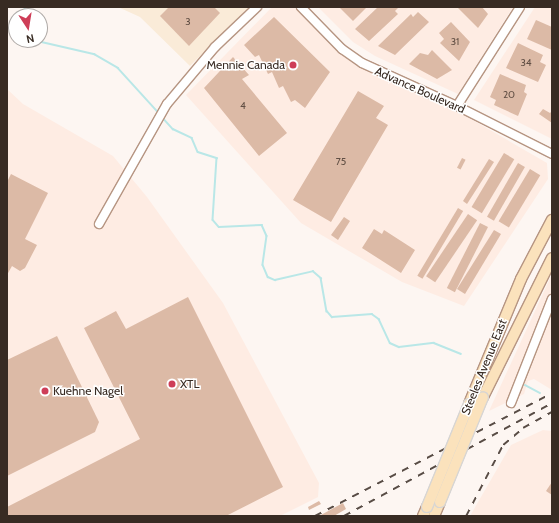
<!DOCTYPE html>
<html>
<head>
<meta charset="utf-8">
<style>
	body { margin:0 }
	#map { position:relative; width:559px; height:523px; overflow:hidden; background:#fdf6f2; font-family:Cabin,sans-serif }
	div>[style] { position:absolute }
	.commercial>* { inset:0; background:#faebd8 }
	.built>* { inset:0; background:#feece3 }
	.stream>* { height:1.5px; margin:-0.75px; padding:0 0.75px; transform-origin:0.75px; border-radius:0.75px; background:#b9e7e7 }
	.building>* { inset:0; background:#dcbaa6; transform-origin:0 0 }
	.roads { filter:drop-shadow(1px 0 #b69582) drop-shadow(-1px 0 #b69582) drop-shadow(0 1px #b69582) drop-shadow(0 -1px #b69582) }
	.minor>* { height:8px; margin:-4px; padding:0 4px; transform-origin:4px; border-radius:4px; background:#fff }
	.major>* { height:10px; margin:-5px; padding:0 5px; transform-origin:5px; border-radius:5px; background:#fbe2bc }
	.rail>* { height:1.5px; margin-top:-0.75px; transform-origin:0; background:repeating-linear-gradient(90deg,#584c45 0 7px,transparent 0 14px) }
	.bridges { filter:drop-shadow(1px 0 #d7d5d3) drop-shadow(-1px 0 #d7d5d3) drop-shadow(0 1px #d7d5d3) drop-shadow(0 -1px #d7d5d3) }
	.major-bridge>* { height:10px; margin:-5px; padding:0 5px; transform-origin:5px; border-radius:5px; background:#fbe2bc }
	.dots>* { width:11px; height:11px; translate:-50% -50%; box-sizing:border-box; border:2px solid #fff; border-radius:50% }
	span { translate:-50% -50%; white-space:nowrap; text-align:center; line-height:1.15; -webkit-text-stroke:3px #fff; paint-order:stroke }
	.number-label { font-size:10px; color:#614f44 }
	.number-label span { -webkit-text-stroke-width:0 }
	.poi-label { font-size:12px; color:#382b23 }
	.right { translate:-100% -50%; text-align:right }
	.left { translate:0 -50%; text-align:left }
	.street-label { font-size:12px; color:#382b23 }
	.frame { position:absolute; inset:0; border:8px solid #382b23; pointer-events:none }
	.north { position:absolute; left:8px; top:8px; width:40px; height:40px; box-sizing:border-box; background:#fff; border:1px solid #afaaa7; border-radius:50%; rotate:168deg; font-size:11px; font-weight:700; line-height:16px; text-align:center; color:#382b23 }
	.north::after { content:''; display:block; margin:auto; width:14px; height:18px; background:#ce3e58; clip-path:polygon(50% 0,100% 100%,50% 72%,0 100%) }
</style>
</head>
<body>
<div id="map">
	<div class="commercial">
		<i style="clip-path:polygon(118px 7px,249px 7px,190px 66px,140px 17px)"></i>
	</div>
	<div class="built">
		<i style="clip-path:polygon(272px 7px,294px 7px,325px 39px,360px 66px,457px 111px,547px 163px,548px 179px,464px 306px,402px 282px,301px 223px,186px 95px)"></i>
		<i style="clip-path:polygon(318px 7px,513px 7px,458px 94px,375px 56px,353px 42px)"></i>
		<i style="clip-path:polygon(535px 7px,552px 7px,552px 139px,474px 100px)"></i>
		<i style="clip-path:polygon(7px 89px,23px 104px,113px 156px,147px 197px,223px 303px,319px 483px,318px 497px,280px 516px,7px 516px)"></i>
		<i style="clip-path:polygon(552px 274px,552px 390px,534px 379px,528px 381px,524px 394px,489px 411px)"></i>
		<i style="clip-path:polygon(543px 430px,552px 431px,552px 516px,470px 516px,511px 445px)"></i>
	</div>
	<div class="stream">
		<i style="left:24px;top:16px;width:9px;rotate:-84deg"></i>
		<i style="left:33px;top:40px;width:63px;rotate:12.9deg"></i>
		<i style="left:94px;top:54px;width:28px;rotate:30deg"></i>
		<i style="left:118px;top:68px;width:61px;rotate:47.7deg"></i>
		<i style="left:163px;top:118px;width:15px;rotate:48deg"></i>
		<i style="left:173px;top:129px;width:21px;rotate:25deg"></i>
		<i style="left:192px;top:138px;width:15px;rotate:67deg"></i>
		<i style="left:198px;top:152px;width:20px;rotate:18deg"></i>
		<i style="left:217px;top:158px;width:62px;rotate:93.7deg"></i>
		<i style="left:213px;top:220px;width:9px;rotate:49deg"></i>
		<i style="left:219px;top:227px;width:43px;rotate:-2.7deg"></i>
		<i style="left:262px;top:225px;width:12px;rotate:66deg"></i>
		<i style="left:267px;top:236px;width:29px;rotate:98deg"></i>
		<i style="left:263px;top:265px;width:13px;rotate:67deg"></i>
		<i style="left:268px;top:277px;width:8px;rotate:23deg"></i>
		<i style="left:275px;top:280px;width:39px;rotate:-13deg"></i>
		<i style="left:313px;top:271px;width:11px;rotate:41deg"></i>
		<i style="left:321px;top:278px;width:34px;rotate:80deg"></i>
		<i style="left:327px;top:311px;width:8px;rotate:50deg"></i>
		<i style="left:332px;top:317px;width:40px;rotate:-4.3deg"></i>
		<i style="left:372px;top:314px;width:9px;rotate:36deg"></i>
		<i style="left:379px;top:319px;width:26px;rotate:65deg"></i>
		<i style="left:390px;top:343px;width:10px;rotate:24deg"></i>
		<i style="left:399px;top:347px;width:35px;rotate:-7deg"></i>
		<i style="left:434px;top:343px;width:29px;rotate:22deg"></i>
		<i style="left:525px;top:385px;width:17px;rotate:28deg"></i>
	</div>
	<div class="building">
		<i style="clip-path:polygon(169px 7px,214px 7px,220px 13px,189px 46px,160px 16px)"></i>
		<i style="clip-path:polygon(339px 7px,367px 7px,353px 21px)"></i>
		<i style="clip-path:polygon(378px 7px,399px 7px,395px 11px,398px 14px,369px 41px,355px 29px)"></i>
		<i style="clip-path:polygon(457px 7px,482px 7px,488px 14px,478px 28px)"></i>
		<i style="clip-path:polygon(418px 12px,429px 22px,395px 55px,378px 46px,411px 14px,413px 17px)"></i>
		<i style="clip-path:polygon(274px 17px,330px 72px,305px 108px,295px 100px,291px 102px,283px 86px,279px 88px,272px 72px,268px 74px,259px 55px,255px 57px,244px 45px)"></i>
		<i style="clip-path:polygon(536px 20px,552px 27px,552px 50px,527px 39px)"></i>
		<i style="clip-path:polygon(451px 22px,470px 42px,459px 61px,440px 43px,444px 39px,439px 33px)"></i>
		<i style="clip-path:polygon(518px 43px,543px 55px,540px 62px,546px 65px,538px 82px,506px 68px)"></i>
		<i style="clip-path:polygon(432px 50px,452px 70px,437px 79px,409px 64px,420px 53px,428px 55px)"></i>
		<i style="clip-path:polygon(233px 57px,249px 75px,242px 79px,287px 133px,259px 156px,204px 88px)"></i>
		<i style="clip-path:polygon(500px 74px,526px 85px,524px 92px,527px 94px,518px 116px,494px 105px,496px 100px,490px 97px)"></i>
		<i style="clip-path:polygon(358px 91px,384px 106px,376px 118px,388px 125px,331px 222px,293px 200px)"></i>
		<i style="clip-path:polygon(543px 109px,550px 113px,552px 111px,552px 123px,539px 114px)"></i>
		<i style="left:504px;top:153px;width:12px;height:63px;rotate:31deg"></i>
		<i style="left:462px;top:158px;width:4px;height:11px;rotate:27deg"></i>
		<i style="clip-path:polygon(489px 159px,494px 162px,467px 204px,463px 201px)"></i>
		<i style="left:518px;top:163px;width:8px;height:62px;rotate:30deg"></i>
		<i style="left:530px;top:169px;width:12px;height:61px;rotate:31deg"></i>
		<i style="clip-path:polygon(11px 174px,48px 193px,25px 239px,37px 245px,25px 268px,20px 271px,12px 266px,7px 275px,7px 182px)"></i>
		<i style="left:458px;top:208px;width:6px;height:79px;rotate:31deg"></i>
		<i style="left:468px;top:214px;width:11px;height:75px;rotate:34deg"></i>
		<i style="clip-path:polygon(344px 217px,350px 221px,338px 240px,331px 235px)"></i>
		<i style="left:480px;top:223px;width:9px;height:73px;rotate:27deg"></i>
		<i style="clip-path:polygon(374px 229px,382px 234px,384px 230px,415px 250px,401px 273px,362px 248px)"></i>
		<i style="clip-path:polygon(494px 230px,501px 234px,465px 294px,457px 289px)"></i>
		<i style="clip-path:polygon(188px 297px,283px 487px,226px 516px,7px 516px,7px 507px,140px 439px,84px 328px,116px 311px,126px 329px)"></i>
		<i style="clip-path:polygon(57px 336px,99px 422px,95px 432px,7px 476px,7px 360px)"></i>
		<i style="clip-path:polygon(552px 482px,552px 495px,546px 491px)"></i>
		<i style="clip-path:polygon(319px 501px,321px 504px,309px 510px,308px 507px)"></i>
		<i style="clip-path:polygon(343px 503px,346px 509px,334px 516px,319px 516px)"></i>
	</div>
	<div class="roads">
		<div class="minor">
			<i style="left:301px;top:7px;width:59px;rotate:45.7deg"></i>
			<i style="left:342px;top:49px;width:24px;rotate:35deg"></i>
			<i style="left:362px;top:63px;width:104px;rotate:24.4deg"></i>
			<i style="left:457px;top:106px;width:106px;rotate:26.8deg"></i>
			<i style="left:457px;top:106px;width:117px;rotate:-57.5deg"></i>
			<i style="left:99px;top:224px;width:138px;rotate:-60.5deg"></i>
			<i style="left:167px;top:104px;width:75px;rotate:-49.9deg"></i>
			<i style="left:215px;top:47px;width:58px;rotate:-43.6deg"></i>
			<i style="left:511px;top:403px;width:112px;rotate:-68.5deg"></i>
		</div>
		<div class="major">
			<i style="left:483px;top:397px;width:155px;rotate:-63.6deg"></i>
			<i style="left:469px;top:404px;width:135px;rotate:-67.4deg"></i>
			<i style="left:521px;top:279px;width:67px;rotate:-62.3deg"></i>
			<i style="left:423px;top:516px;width:10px;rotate:-66deg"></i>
			<i style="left:434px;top:516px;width:15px;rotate:-67deg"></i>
		</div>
	</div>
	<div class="rail">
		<i style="left:315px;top:516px;width:267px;rotate:-27.4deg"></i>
		<i style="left:344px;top:516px;width:237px;rotate:-28.5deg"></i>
		<i style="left:466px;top:516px;width:80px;rotate:-62.5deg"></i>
		<i style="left:503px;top:445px;width:26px;rotate:-40deg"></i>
		<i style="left:523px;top:428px;width:33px;rotate:-29deg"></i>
	</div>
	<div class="bridges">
		<div class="major-bridge">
			<i style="left:440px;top:502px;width:113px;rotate:-67.7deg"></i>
			<i style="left:427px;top:507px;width:111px;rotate:-67.8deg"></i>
		</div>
	</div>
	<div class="dots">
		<i style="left:293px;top:65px;background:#ce3e58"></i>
		<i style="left:172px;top:384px;background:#ce3e58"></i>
		<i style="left:45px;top:391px;background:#ce3e58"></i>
	</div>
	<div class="number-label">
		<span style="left:188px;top:22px">3</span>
		<span style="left:455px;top:42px">31</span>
		<span style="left:526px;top:63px">34</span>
		<span style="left:509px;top:95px">20</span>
		<span style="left:243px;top:106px">4</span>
		<span style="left:341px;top:162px">75</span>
	</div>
	<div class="poi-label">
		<span class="right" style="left:285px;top:65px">Mennie Canada</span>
		<span class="left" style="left:180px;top:384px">XTL</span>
		<span class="left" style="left:53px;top:391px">Kuehne Nagel</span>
	</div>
	<div class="street-label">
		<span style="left:420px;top:90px;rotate:24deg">Advance Boulevard</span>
		<span style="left:484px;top:367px;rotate:-68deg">Steeles Avenue East</span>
	</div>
	<div class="frame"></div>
	<div class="north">N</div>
</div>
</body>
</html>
